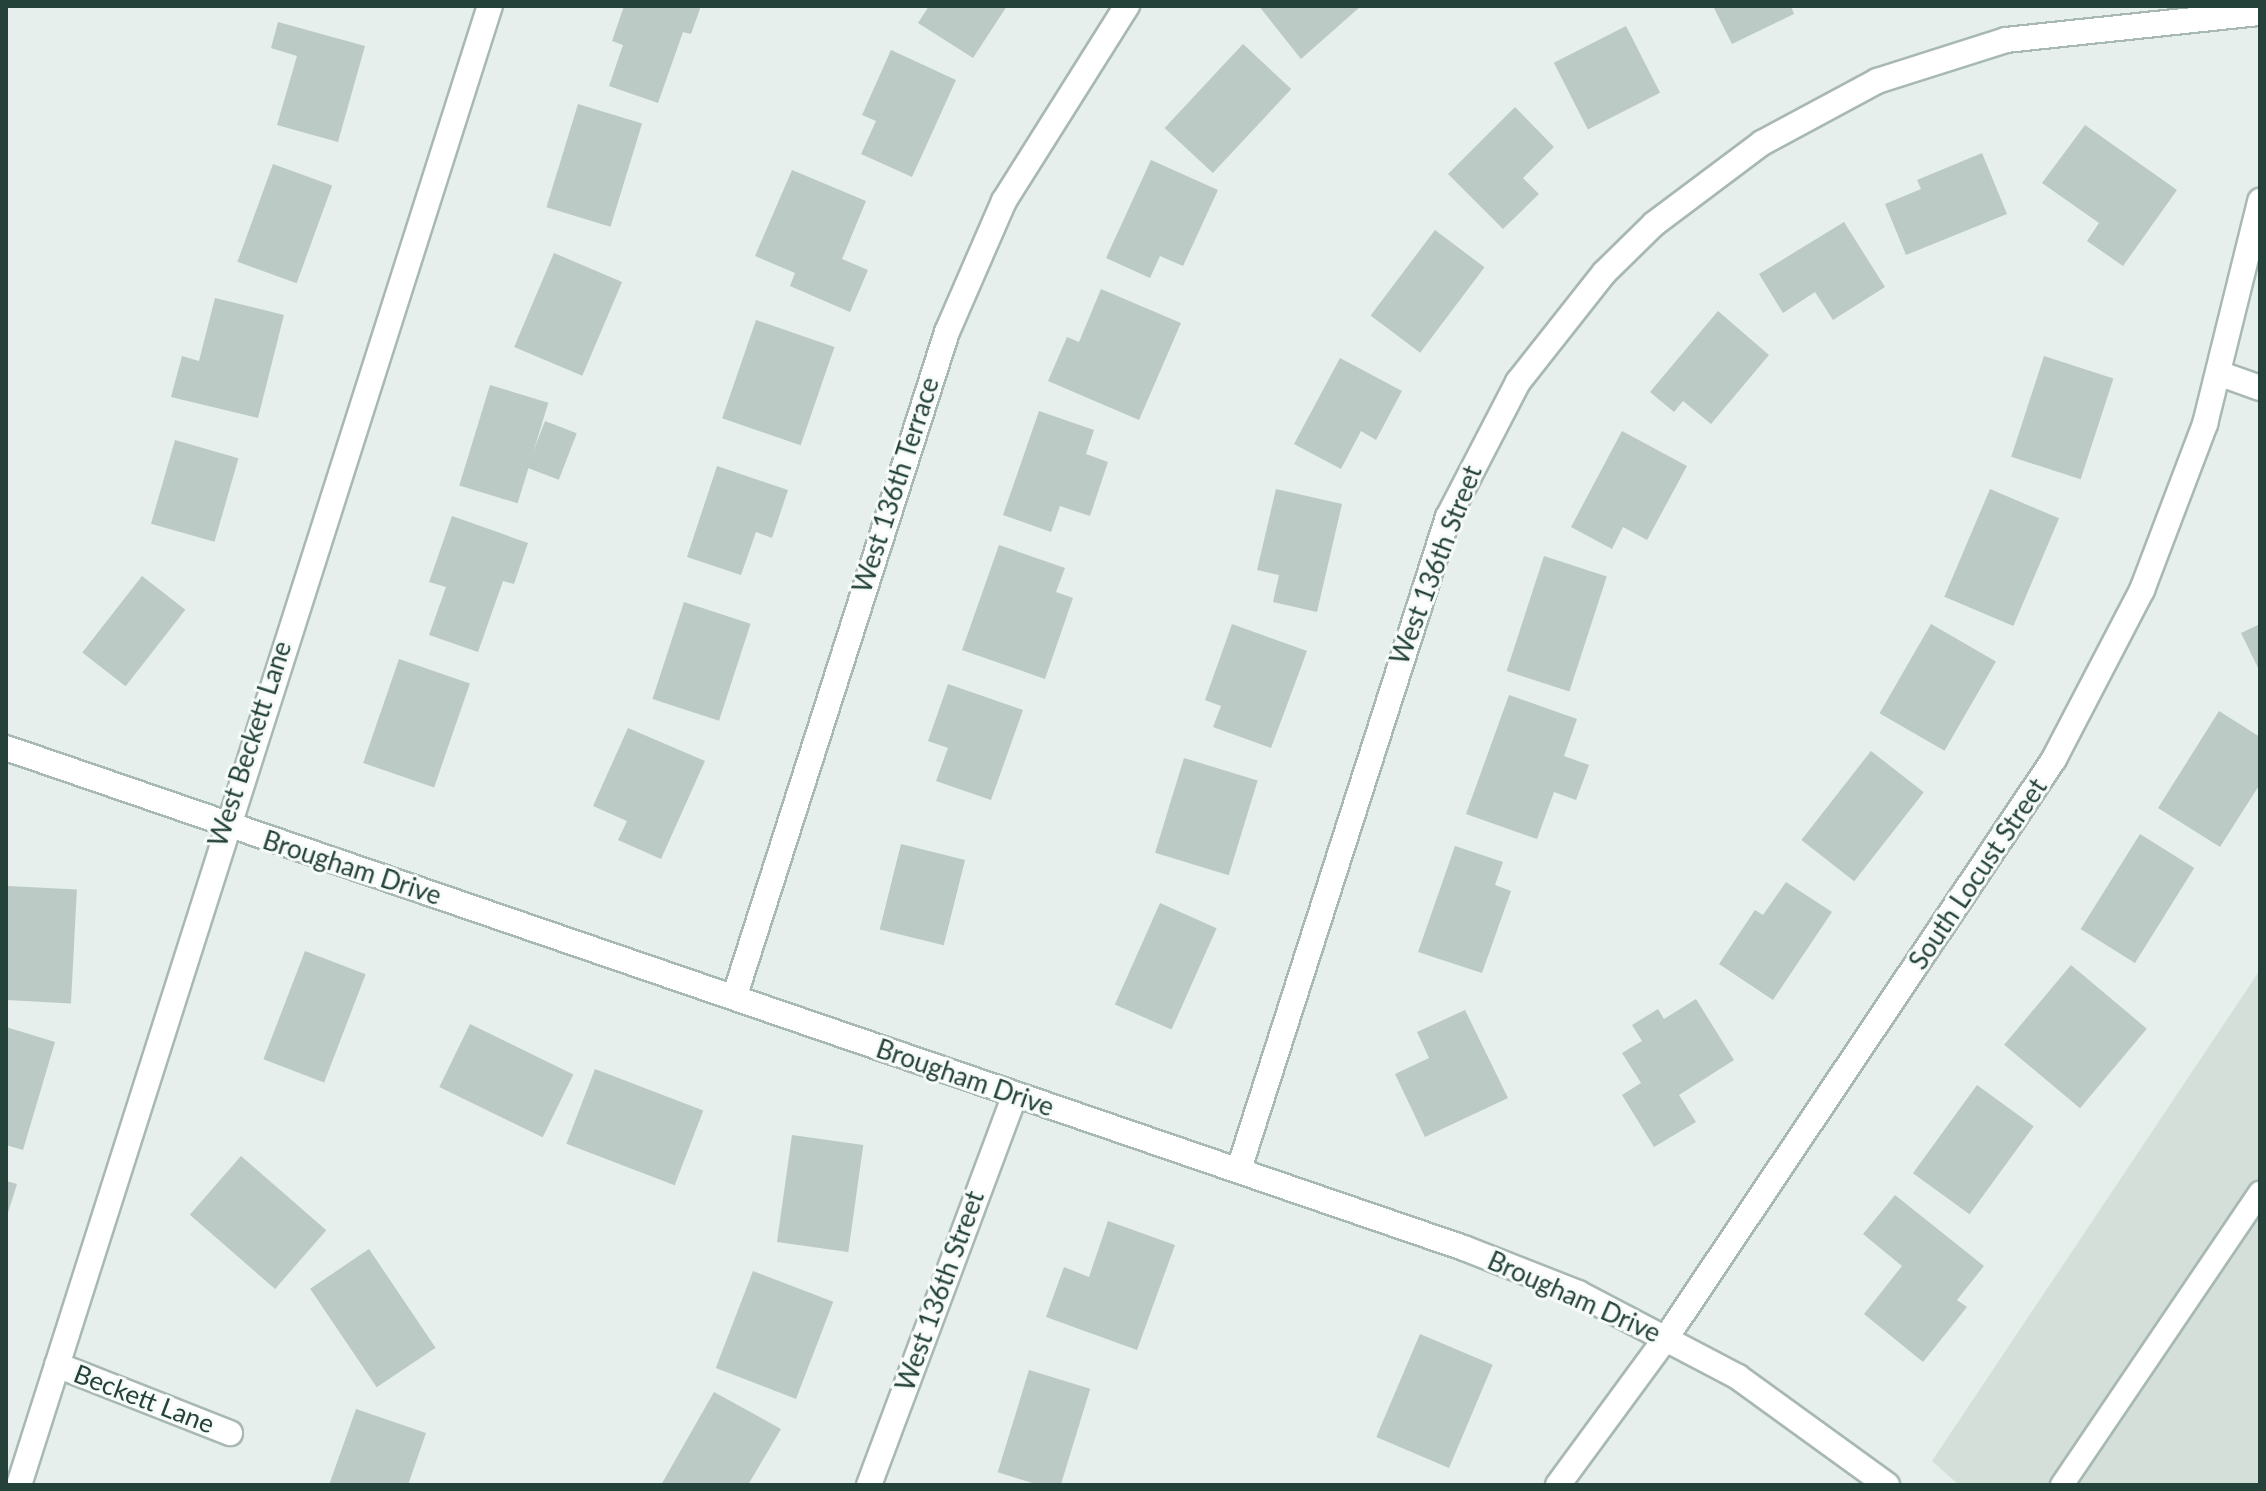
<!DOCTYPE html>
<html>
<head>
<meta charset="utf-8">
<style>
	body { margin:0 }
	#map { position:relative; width:2266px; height:1491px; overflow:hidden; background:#e6efeb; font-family:Lato,sans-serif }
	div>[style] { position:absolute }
	.built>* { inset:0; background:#d4dfda }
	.building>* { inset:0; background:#bbcac4; transform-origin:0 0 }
	.roads { filter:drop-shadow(2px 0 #a8b8b2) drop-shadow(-2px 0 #a8b8b2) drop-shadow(0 2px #a8b8b2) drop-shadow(0 -2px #a8b8b2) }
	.lane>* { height:22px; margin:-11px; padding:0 11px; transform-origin:11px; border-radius:11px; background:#fff }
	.street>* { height:24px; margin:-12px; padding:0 12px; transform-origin:12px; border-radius:12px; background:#fff }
	.secondary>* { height:24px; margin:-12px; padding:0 12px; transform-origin:12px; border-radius:12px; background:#fff }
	span { translate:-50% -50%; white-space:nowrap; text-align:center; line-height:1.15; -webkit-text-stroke:6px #f7fbf9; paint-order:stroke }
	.street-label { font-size:26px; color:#24423a }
	.frame { position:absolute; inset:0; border:8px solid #24423a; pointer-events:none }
</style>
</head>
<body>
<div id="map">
	<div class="built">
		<i style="clip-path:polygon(2260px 970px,2260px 1485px,1959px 1485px,1932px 1461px)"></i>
	</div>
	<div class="building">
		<i style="clip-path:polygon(624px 6px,701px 6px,691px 34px,683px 32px,658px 103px,609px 86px,623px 45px,612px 41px)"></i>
		<i style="clip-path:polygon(929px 6px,1007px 6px,973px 58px,918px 23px)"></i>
		<i style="clip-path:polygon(1259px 6px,1361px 6px,1301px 59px)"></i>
		<i style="clip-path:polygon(1713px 6px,1791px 6px,1794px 14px,1732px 44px)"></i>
		<i style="clip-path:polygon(278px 22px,365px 46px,338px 142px,277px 125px,297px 56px,271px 48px)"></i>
		<i style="left:1626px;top:26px;width:75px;height:81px;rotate:63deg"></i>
		<i style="left:1243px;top:44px;width:66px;height:115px;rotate:43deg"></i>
		<i style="clip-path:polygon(891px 50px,956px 80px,912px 177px,861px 154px,876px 121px,862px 115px)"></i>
		<i style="left:578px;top:104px;width:67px;height:108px;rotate:17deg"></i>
		<i style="clip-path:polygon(1515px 107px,1554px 147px,1523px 178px,1539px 194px,1503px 229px,1448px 174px)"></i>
		<i style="clip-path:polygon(2085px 125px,2177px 190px,2123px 266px,2087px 241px,2099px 223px,2042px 183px)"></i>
		<i style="clip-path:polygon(1982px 153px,2007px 214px,1906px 255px,1885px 204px,1921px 189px,1917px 180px)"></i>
		<i style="clip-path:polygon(1151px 160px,1218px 190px,1183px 266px,1160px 256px,1150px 278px,1106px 258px)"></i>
		<i style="left:273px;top:164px;width:63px;height:104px;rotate:20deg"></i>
		<i style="clip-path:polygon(792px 170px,866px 201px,842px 259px,868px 270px,850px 312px,790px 286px,795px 273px,755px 256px)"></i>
		<i style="clip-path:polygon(1844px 222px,1885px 287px,1833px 320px,1815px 292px,1783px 313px,1759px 274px)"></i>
		<i style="left:1435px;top:230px;width:62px;height:107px;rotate:37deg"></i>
		<i style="left:554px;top:253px;width:74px;height:102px;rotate:23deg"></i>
		<i style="clip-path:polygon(1101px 289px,1181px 323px,1139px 420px,1048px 381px,1067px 337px,1079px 342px)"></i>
		<i style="clip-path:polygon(215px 298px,284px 315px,258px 418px,171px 397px,182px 356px,199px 361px)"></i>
		<i style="clip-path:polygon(1718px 311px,1769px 355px,1711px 424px,1683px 401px,1674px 412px,1650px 392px)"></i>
		<i style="left:756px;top:320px;width:83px;height:104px;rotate:19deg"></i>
		<i style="left:2044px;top:356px;width:73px;height:106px;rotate:18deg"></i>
		<i style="clip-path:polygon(1340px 358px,1402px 391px,1376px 440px,1361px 431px,1341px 469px,1294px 444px)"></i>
		<i style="left:490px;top:385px;width:61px;height:105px;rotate:17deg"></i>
		<i style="clip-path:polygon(1039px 411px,1094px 430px,1086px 454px,1108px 462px,1090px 516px,1060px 506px,1051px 532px,1003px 515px)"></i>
		<i style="left:545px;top:421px;width:34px;height:50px;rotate:21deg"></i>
		<i style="clip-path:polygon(1622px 431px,1687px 466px,1647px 540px,1623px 527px,1612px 549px,1571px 527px)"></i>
		<i style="left:175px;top:440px;width:66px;height:87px;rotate:16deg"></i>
		<i style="clip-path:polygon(717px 466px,788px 490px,772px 538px,756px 532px,741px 575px,687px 557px)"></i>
		<i style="clip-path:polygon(1276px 489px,1342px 504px,1317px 612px,1273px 602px,1279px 575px,1257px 570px)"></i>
		<i style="left:1990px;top:489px;width:75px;height:117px;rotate:23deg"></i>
		<i style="clip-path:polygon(452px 516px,528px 543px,514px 584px,503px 581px,478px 652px,429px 635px,446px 587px,429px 582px)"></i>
		<i style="clip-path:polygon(999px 545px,1065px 568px,1056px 592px,1073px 598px,1045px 679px,962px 650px)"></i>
		<i style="left:1544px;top:556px;width:66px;height:121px;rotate:18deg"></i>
		<i style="left:142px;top:576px;width:55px;height:97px;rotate:38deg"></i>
		<i style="left:684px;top:602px;width:70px;height:102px;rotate:18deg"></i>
		<i style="clip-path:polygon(1232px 624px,1307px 651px,1271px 748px,1213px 727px,1221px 706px,1205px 700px)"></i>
		<i style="left:1931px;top:624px;width:75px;height:103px;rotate:30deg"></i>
		<i style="clip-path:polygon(2260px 624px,2260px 672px,2241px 633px)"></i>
		<i style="left:399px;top:659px;width:75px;height:110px;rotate:19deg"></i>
		<i style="clip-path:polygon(948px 684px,1023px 710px,991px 800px,936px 781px,948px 748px,928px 741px)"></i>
		<i style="clip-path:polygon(1509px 695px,1577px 719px,1564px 756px,1589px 765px,1576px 800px,1554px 792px,1537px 839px,1466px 814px)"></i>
		<i style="clip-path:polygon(2219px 711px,2260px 737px,2260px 784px,2220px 847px,2158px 808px)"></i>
		<i style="clip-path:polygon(628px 728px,705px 761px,661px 859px,618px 840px,627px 821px,593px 806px)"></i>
		<i style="left:1871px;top:751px;width:67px;height:113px;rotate:38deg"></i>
		<i style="left:1184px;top:758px;width:77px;height:99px;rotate:17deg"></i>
		<i style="left:2140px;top:834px;width:64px;height:112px;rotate:32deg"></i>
		<i style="left:901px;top:844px;width:66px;height:88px;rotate:14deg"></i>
		<i style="clip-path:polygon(1455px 846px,1503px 862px,1495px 885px,1511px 891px,1482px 973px,1418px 952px)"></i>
		<i style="clip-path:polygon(1786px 882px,1832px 912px,1773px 1000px,1719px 964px,1755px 910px,1763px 915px)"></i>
		<i style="left:8px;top:886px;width:69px;height:114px;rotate:3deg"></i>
		<i style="left:1160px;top:903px;width:62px;height:111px;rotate:24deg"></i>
		<i style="left:305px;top:951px;width:65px;height:116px;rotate:21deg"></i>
		<i style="left:2071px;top:965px;width:99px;height:104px;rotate:40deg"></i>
		<i style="clip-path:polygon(1696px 999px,1734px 1060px,1679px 1095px,1696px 1122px,1654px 1147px,1622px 1095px,1641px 1083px,1622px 1053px,1642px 1041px,1632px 1025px,1658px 1009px,1664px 1019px)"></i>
		<i style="clip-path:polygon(1465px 1010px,1508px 1098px,1425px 1137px,1395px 1074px,1429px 1058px,1417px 1032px)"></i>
		<i style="left:470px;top:1024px;width:115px;height:70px;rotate:26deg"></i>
		<i style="clip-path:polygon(6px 1027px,55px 1042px,23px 1150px,6px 1145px)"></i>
		<i style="left:595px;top:1069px;width:116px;height:80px;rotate:21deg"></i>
		<i style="left:1977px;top:1085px;width:70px;height:109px;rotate:36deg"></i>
		<i style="left:792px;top:1135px;width:72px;height:108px;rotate:8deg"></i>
		<i style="left:241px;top:1156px;width:113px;height:78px;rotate:41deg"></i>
		<i style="clip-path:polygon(6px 1181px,17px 1184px,7px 1216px,6px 1216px)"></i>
		<i style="clip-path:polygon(1895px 1195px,1984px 1266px,1957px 1300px,1967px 1307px,1923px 1362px,1864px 1314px,1902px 1266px,1863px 1234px)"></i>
		<i style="clip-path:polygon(1108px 1221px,1175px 1245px,1137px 1350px,1046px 1317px,1064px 1267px,1089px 1277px)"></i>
		<i style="left:369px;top:1249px;width:119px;height:71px;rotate:56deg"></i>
		<i style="left:753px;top:1271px;width:86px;height:104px;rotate:21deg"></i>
		<i style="left:1420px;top:1334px;width:79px;height:112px;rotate:23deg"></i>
		<i style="left:1029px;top:1370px;width:64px;height:107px;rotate:17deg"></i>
		<i style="clip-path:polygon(714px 1392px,781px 1429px,748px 1485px,661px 1485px)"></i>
		<i style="clip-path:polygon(356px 1409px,426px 1433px,408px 1485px,329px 1485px)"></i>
	</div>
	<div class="roads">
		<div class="lane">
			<i style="left:2062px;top:1485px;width:353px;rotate:-55.9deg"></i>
		</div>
		<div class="street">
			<i style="left:2221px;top:374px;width:41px;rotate:19.7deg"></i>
			<i style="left:735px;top:995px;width:696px;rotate:-72.27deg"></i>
			<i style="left:947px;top:332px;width:143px;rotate:-66.5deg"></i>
			<i style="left:1004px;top:201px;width:231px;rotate:-57.8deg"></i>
			<i style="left:1239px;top:1169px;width:685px;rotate:-72.23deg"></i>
			<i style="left:1448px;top:517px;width:152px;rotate:-62.6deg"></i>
			<i style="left:1518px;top:382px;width:139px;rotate:-51.7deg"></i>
			<i style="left:1604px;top:273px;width:70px;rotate:-44.4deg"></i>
			<i style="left:1654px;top:224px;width:135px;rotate:-36.9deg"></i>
			<i style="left:1762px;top:143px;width:131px;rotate:-28.3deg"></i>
			<i style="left:1877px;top:81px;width:135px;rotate:-17.6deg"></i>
			<i style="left:2006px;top:40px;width:255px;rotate:-6.1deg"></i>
			<i style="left:57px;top:1365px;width:186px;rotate:21.5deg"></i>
			<i style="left:19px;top:1485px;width:1552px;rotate:-72.34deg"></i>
			<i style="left:869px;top:1485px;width:414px;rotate:-69.5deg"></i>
			<i style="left:1558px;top:1485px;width:182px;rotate:-53.7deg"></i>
			<i style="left:1666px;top:1338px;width:697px;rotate:-56.17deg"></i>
			<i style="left:2054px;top:759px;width:191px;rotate:-62.5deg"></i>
			<i style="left:2142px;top:590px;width:178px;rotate:-69.2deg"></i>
			<i style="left:2205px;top:424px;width:230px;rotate:-76.1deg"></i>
		</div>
		<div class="secondary">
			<i style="left:6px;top:748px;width:1541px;rotate:18.93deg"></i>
			<i style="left:1464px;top:1248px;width:123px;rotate:21.5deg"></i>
			<i style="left:1578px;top:1293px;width:181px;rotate:27.7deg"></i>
			<i style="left:1738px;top:1377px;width:184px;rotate:35.9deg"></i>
		</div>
	</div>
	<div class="street-label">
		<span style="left:896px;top:485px;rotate:-72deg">West 136th Terrace</span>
		<span style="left:1436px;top:565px;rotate:-69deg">West 136th Street</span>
		<span style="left:250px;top:744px;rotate:-72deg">West Beckett Lane</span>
		<span style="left:352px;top:868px;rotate:18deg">Brougham Drive</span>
		<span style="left:1978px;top:874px;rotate:-56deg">South Locust Street</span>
		<span style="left:965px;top:1078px;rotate:19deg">Brougham Drive</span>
		<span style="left:940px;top:1291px;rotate:-70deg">West 136th Street</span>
		<span style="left:1574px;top:1297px;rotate:24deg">Brougham Drive</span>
		<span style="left:144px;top:1399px;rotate:21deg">Beckett Lane</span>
	</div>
	<div class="frame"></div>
</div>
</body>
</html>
